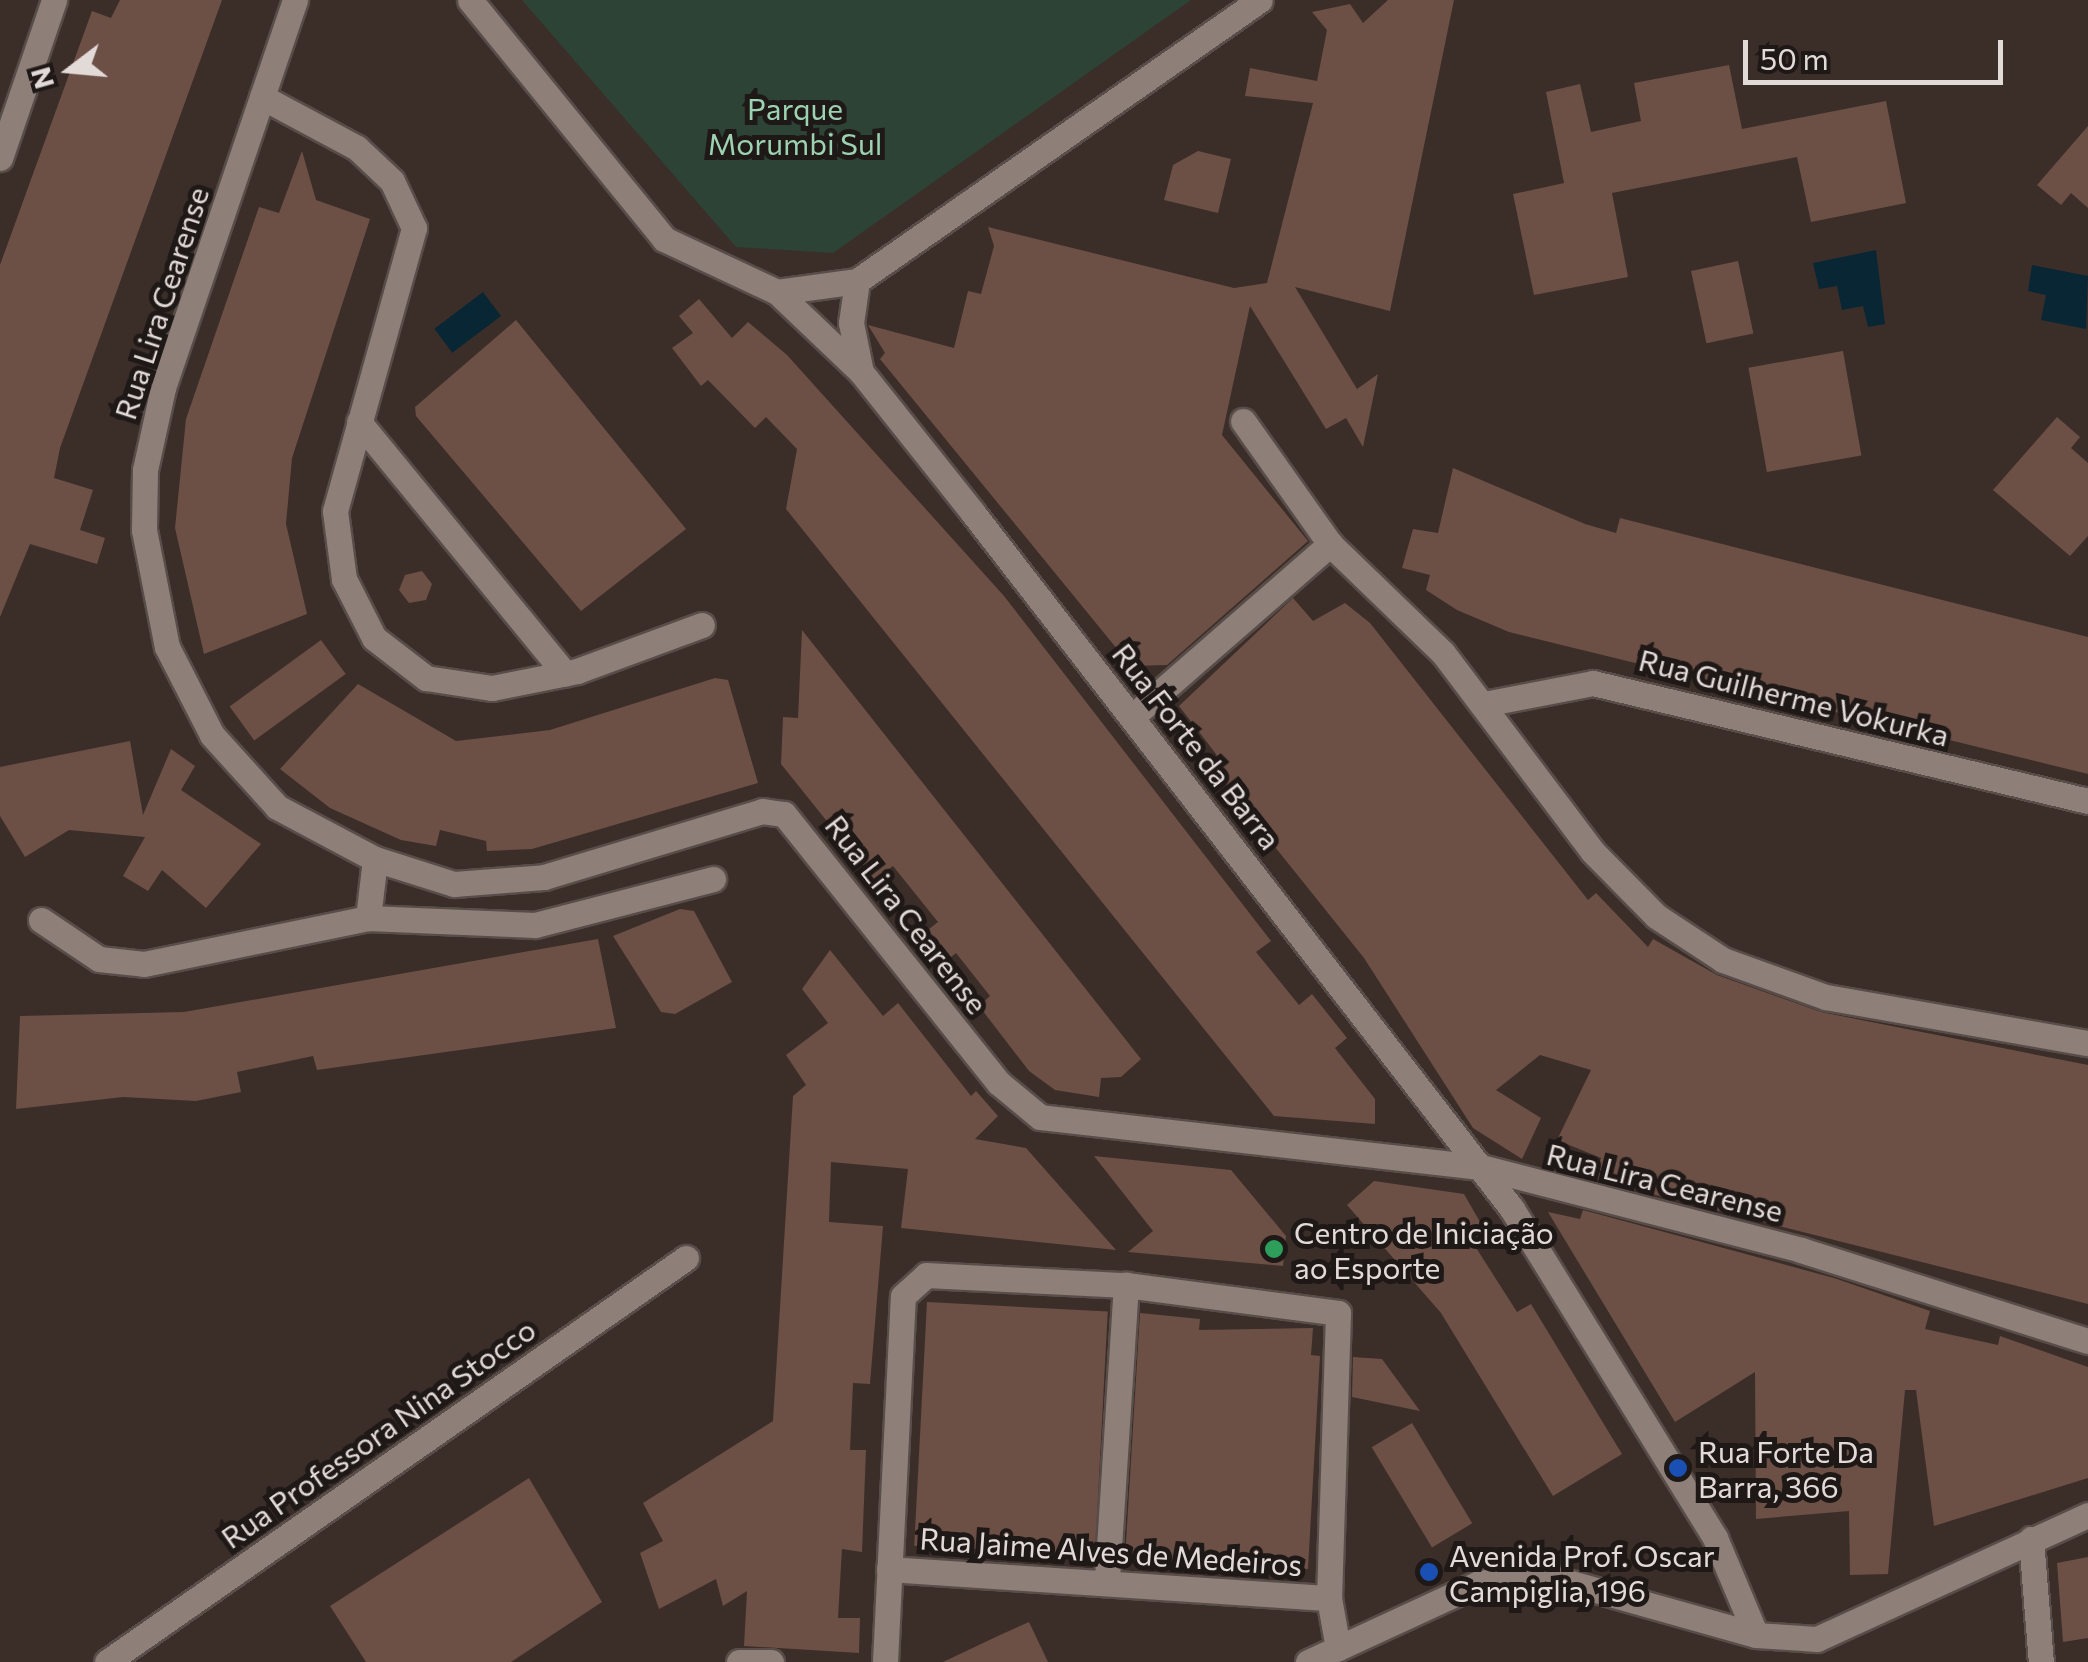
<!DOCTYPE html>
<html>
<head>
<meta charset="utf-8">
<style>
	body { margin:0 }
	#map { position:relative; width:2088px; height:1662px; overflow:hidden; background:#3b2e29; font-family:Commissioner,sans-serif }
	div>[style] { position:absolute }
	.green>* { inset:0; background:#2c4335 }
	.water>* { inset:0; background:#092634; transform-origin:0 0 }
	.building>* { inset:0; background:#6c4f45; transform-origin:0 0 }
	.roads { filter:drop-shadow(2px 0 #584d49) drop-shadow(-2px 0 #584d49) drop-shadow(0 2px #584d49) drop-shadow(0 -2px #584d49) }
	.minor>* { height:25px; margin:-12.5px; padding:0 12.5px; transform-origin:12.5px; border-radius:12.5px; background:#8e7f79 }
	.tertiary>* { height:25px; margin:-12.5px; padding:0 12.5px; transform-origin:12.5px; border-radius:12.5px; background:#8e7f79 }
	.dots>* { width:28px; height:28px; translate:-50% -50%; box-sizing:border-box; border:5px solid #1e1816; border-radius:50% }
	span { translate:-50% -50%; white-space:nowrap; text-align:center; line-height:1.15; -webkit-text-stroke:10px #1e1816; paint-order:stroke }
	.park-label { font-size:30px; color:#9cd2b1 }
	.street-label { font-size:30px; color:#e2dad7 }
	.poi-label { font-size:30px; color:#e2dad7 }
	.left { translate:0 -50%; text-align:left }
	.north { position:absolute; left:20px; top:20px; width:100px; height:100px; -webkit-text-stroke:8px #1e1816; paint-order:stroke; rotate:254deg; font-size:28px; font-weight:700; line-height:40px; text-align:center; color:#e2dad7 }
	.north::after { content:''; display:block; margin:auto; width:35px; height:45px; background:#e2dad7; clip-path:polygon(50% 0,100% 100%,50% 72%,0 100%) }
	.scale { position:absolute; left:1743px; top:40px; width:260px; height:45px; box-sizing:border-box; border:5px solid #e2dad7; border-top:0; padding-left:12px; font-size:30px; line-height:35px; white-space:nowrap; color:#e2dad7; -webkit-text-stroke:8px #1e1816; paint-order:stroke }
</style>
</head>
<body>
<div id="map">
	<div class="green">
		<i style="clip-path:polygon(522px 0,1191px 0,833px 253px,736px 247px)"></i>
	</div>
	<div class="water">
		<i style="clip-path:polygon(1876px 250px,1885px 324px,1868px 327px,1863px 306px,1842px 310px,1837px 286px,1819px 289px,1813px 263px)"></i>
		<i style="clip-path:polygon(2032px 265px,2088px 276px,2086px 329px,2041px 320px,2046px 295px,2028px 291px)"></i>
		<i style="left:483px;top:292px;width:30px;height:61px;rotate:53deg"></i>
	</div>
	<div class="building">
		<i style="clip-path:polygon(120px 0,222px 0,60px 448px,54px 478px,93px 490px,80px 530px,105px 538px,97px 564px,30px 544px,0 617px,0 265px,92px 11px,111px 18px)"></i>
		<i style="clip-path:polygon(1388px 0,1454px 0,1390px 311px,1295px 287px,1357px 389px,1378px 374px,1363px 447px,1346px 418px,1326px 429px,1250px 306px,1222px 435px,1308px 541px,1167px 665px,1131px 666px,880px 359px,885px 353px,868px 325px,954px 348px,968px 291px,981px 294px,994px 246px,988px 227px,1234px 288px,1267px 283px,1313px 103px,1245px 96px,1250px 68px,1317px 81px,1327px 30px,1312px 12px,1350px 4px,1363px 23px)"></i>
		<i style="clip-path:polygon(1729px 65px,1742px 129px,1886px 101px,1906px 203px,1811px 222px,1797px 157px,1612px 193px,1628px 277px,1534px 295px,1513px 194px,1564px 183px,1546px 92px,1580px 84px,1591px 132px,1641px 121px,1634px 83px)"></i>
		<i style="clip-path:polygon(2088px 126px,2088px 208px,2071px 193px,2061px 205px,2037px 185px)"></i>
		<i style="clip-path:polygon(302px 151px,316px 200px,370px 219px,292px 458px,286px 524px,307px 614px,204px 654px,175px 528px,186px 419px,259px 207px,279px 213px)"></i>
		<i style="clip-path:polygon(1198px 151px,1231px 159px,1218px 213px,1164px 200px,1173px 165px)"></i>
		<i style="left:1738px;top:261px;width:74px;height:48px;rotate:78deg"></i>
		<i style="clip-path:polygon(699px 299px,732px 338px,748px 322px,787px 355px,1004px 596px,1271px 941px,1256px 952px,1299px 1005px,1312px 994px,1347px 1038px,1335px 1048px,1375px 1099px,1375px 1124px,1274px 1116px,786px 509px,797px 449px,766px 417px,755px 428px,708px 380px,701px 386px,672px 348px,693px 333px,679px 316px)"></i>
		<i style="clip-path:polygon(516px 320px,686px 529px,581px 611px,416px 416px,415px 407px)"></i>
		<i style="left:1843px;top:351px;width:106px;height:96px;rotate:80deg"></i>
		<i style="clip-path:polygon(2057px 417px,2080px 437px,2071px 448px,2088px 463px,2088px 536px,2070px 556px,1993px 490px)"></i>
		<i style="clip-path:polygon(1453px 468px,1585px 524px,1616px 533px,1620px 518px,2088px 637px,2088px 774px,1509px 632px,1457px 610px,1426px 590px,1430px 575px,1402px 568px,1413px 529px,1438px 533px)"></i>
		<i style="clip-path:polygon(422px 571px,432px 584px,426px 600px,409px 603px,399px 590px,405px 575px)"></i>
		<i style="clip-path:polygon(1293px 598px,1313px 621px,1345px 603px,1370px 623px,1588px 900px,1596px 893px,1648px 947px,1653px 939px,1717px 975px,1821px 1012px,2088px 1065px,2088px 1304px,1593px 1179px,1601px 1158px,1557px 1140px,1591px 1070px,1540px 1055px,1496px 1090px,1541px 1118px,1522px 1159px,1473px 1128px,1364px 958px,1227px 787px,1216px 754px,1179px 706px)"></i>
		<i style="clip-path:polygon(802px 630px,1141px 1059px,1121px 1077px,1101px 1078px,1099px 1097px,1055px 1090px,1029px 1071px,979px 1006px,990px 996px,956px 953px,942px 964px,920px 936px,938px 922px,893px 866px,874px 880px,781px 764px,783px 717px,798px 718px)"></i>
		<i style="left:321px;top:640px;width:42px;height:113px;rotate:54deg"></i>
		<i style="clip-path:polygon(715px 678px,728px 680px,758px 783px,532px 849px,487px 851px,486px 841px,440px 830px,436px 846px,401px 840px,330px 808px,280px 769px,358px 684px,456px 741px,550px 730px)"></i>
		<i style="clip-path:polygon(130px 741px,143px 815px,171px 749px,195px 766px,181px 790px,261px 844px,206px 908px,162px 870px,148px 891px,123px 876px,145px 837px,69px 830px,25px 857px,0 816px,0 767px)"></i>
		<i style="clip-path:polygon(680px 909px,694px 911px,732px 982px,675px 1014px,661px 1012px,613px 936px)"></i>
		<i style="clip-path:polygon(598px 939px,616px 1028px,317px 1070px,313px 1056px,237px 1072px,241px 1092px,196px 1101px,123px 1097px,16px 1109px,20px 1016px,184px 1012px)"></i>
		<i style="clip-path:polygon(830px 950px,883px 1016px,898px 1003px,971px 1096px,976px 1091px,998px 1116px,975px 1139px,1026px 1148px,1116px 1250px,901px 1228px,908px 1169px,831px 1162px,829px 1222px,883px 1226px,870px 1384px,853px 1383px,850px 1450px,866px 1450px,862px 1552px,842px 1549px,838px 1618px,860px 1618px,859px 1653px,744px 1646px,747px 1591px,723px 1606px,716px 1579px,659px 1609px,640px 1553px,663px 1541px,643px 1503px,773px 1421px,793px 1096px,806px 1085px,786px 1055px,828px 1023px,802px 989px)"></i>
		<i style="clip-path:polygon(1094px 1156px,1231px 1170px,1286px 1236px,1283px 1266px,1128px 1252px,1153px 1231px)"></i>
		<i style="clip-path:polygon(1374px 1181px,1464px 1194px,1487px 1234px,1473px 1243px,1517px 1312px,1531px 1304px,1622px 1454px,1553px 1496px,1441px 1313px,1347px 1205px)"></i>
		<i style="clip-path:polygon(1583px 1210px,1834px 1278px,1930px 1311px,1925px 1329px,1998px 1345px,2000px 1336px,2088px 1367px,2088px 1478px,1934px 1526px,1916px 1390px,1905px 1390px,1888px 1574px,1850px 1575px,1849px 1511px,1756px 1519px,1755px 1372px,1675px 1422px,1548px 1212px,1580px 1219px)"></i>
		<i style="left:927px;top:1302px;width:181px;height:244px;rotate:3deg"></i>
		<i style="clip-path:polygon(1140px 1313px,1200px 1319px,1199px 1330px,1313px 1328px,1311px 1355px,1320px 1356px,1308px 1569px,1125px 1559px)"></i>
		<i style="clip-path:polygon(1353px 1357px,1382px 1359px,1420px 1411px,1352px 1397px)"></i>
		<i style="left:1412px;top:1423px;width:117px;height:47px;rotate:59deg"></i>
		<i style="clip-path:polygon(529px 1478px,602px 1602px,511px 1662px,366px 1662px,330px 1606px)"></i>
		<i style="clip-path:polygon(2088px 1557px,2088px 1638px,2063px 1642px,2057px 1563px)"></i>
		<i style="clip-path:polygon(1029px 1622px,1048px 1662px,943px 1662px,1000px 1635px)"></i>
	</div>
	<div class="roads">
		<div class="minor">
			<i style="left:295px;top:0;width:410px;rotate:108.8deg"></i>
			<i style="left:163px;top:388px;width:84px;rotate:102.4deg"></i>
			<i style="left:145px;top:470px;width:60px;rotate:91deg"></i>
			<i style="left:144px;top:530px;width:119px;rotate:78.9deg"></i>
			<i style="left:167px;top:647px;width:99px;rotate:62.9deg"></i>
			<i style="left:212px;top:735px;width:97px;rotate:47.9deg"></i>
			<i style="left:277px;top:807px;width:111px;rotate:28deg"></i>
			<i style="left:375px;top:859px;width:83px;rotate:17.6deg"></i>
			<i style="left:454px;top:884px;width:90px;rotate:-4.4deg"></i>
			<i style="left:544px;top:877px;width:228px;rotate:-16.8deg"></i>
			<i style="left:762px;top:811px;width:22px;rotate:8deg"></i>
			<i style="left:784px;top:814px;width:344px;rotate:51.4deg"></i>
			<i style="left:999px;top:1083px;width:53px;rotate:39.7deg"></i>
			<i style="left:1040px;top:1117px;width:444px;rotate:6.5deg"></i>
			<i style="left:1481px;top:1167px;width:331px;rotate:14.5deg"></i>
			<i style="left:1801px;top:1250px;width:301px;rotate:17.6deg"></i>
			<i style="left:470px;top:0;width:308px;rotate:50.9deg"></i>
			<i style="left:664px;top:239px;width:125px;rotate:25.1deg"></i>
			<i style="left:777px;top:292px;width:116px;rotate:43.6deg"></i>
			<i style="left:861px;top:372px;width:180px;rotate:51.5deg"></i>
			<i style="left:973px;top:513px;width:880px;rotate:52.24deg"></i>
			<i style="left:1512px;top:1209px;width:387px;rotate:58.3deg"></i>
			<i style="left:1715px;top:1538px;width:105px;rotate:67.1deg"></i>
			<i style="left:262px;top:97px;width:108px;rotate:28.2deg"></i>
			<i style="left:357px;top:148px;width:48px;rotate:43.3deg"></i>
			<i style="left:392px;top:181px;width:52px;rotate:64.9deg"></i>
			<i style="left:414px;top:228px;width:294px;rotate:105.6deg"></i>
			<i style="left:335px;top:511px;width:69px;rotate:82.5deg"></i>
			<i style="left:344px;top:579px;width:66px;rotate:63deg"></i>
			<i style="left:374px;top:638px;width:66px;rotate:37.6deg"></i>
			<i style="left:426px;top:678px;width:67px;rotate:8.6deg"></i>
			<i style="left:492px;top:688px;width:87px;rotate:-11.3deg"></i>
			<i style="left:577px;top:671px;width:133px;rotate:-20.2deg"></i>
			<i style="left:0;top:158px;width:167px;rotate:-71.1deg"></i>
			<i style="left:857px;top:281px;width:42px;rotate:98.1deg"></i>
			<i style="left:851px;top:323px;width:50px;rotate:78.5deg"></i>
			<i style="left:777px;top:292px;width:81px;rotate:-7.8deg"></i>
			<i style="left:857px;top:281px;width:491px;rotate:-34.9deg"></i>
			<i style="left:1243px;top:421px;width:151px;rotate:54.7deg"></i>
			<i style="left:1330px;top:544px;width:157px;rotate:44deg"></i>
			<i style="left:1443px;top:653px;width:248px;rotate:53deg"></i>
			<i style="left:1592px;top:851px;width:91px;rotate:45.4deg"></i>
			<i style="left:1656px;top:916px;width:80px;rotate:33.3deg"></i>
			<i style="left:1723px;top:960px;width:109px;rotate:19.8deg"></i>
			<i style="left:1826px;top:997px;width:266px;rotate:10deg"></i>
			<i style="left:359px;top:422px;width:325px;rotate:50.7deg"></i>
			<i style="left:1484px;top:704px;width:111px;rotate:-10.9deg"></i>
			<i style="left:1593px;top:683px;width:509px;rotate:13.41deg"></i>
			<i style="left:1133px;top:716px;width:262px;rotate:-41.1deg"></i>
			<i style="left:368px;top:918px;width:59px;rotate:-83.2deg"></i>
			<i style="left:41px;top:920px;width:70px;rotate:33.9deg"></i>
			<i style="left:99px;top:959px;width:45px;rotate:6.3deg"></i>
			<i style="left:144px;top:964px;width:229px;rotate:-11.6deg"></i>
			<i style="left:368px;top:918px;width:167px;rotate:2.4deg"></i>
			<i style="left:535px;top:925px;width:184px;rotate:-14.5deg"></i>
			<i style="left:2031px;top:1539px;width:123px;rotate:85.4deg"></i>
			<i style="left:889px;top:1569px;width:441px;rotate:3.8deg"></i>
			<i style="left:1107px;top:1578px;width:294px;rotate:-86.3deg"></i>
			<i style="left:107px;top:1662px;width:706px;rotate:-34.91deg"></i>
			<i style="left:739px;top:1662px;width:32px"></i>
			<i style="left:885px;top:1662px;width:366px;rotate:-87.2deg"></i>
			<i style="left:903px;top:1296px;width:31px;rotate:-42deg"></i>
			<i style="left:926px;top:1275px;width:200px;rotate:2.9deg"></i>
			<i style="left:1126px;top:1285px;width:214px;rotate:7.5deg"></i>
			<i style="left:1338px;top:1313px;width:285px;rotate:91.8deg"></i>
			<i style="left:1329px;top:1598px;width:51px;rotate:79.8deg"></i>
		</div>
		<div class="tertiary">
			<i style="left:1308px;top:1662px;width:188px;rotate:-24.8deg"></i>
			<i style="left:1479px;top:1583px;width:61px;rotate:-8.5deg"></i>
			<i style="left:1539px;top:1574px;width:225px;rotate:15.7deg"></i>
			<i style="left:1756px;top:1635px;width:61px;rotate:3.8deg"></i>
			<i style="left:1817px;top:1639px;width:298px;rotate:-24.6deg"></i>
		</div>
	</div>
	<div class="dots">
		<i style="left:1274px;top:1249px;background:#2e9e5b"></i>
		<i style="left:1678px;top:1468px;background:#1a4fb4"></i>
		<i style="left:1429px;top:1572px;background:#1a4fb4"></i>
	</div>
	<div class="park-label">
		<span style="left:795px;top:125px">Parque<br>Morumbi Sul</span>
	</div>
	<div class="street-label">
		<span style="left:161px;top:303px;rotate:-72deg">Rua Lira Cearense</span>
		<span style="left:1794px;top:697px;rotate:14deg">Rua Guilherme Vokurka</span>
		<span style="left:1197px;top:746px;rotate:52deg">Rua Forte da Barra</span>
		<span style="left:907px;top:914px;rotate:52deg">Rua Lira Cearense</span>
		<span style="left:1665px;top:1182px;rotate:14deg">Rua Lira Cearense</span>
		<span style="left:378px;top:1433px;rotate:-35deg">Rua Professora Nina Stocco</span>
		<span style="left:1111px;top:1551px;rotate:4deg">Rua Jaime Alves de Medeiros</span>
	</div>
	<div class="poi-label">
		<span class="left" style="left:1294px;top:1249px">Centro de Iniciação<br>ao Esporte</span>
		<span class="left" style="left:1698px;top:1468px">Rua Forte Da<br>Barra, 366</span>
		<span class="left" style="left:1449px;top:1572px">Avenida Prof. Oscar<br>Campiglia, 196</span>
	</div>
	<div class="north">N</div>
	<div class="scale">50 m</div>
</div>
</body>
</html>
